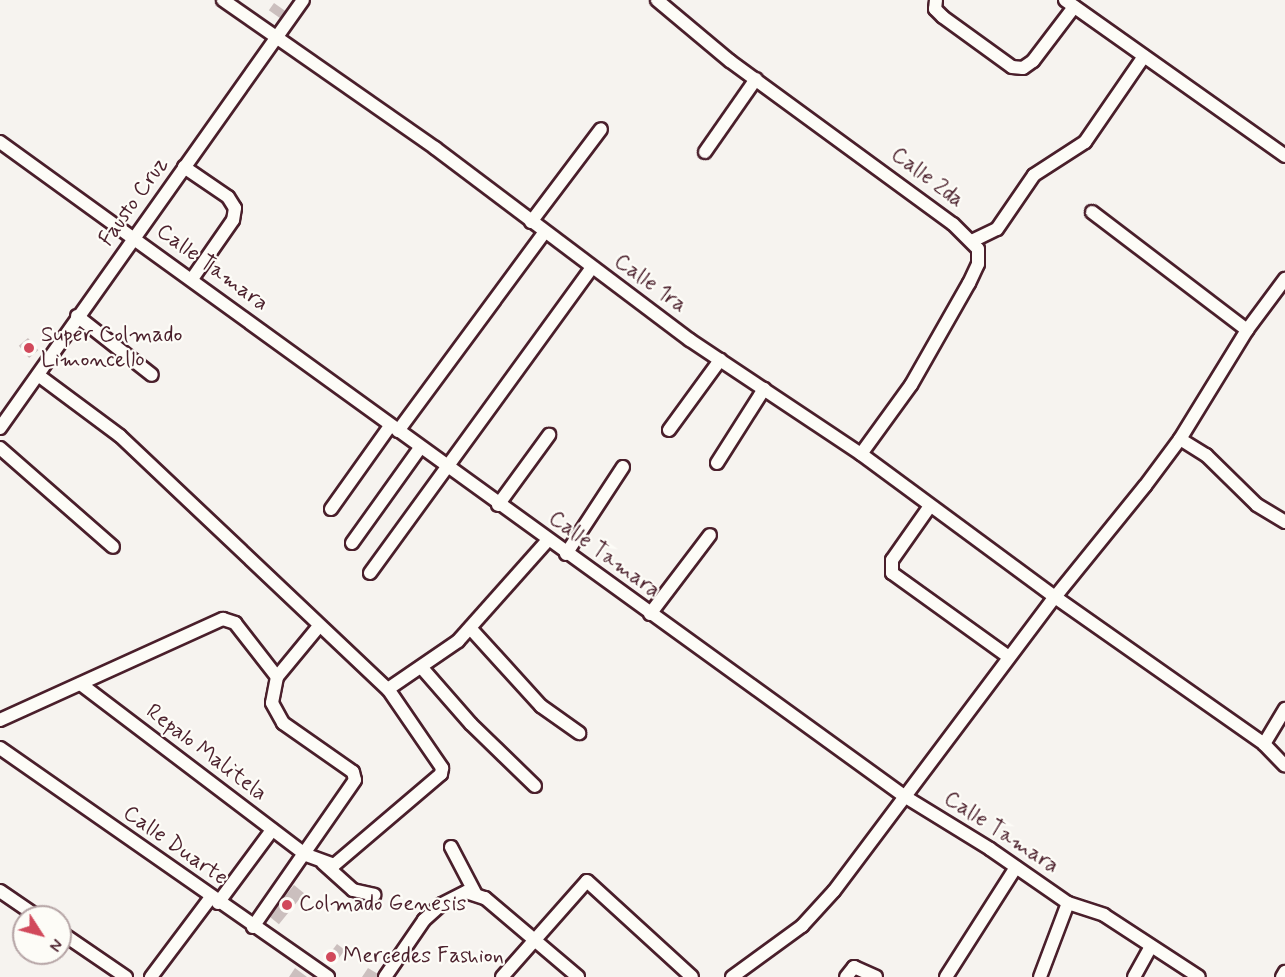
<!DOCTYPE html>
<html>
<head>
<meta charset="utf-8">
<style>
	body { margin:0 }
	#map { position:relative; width:1285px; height:977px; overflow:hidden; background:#f6f3ef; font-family:Mynerve,sans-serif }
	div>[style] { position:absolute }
	.building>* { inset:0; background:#cbbfbe; transform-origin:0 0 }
	.roads { filter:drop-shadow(2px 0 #4a1f2b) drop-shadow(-2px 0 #4a1f2b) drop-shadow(0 2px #4a1f2b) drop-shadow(0 -2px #4a1f2b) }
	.minor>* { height:12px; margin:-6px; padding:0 6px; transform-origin:6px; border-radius:6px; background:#fdfcf7 }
	.dots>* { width:16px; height:16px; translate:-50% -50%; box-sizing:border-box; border:3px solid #fdfcf7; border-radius:50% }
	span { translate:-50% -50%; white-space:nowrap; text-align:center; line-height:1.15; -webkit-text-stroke:4.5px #fdfcf7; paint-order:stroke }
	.street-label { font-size:22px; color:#4a1f2b }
	.poi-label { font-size:22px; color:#4a1f2b }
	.left { translate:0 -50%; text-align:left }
	.north { position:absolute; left:12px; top:905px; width:60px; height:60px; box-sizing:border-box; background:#fdfcf7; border:2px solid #b5a4a5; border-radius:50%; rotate:126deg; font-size:16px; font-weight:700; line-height:24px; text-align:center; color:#4a1f2b }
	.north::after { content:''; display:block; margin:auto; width:21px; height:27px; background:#d1495b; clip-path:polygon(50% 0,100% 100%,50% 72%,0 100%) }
</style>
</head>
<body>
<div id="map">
	<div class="building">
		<i style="left:274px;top:3px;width:16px;height:9px;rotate:35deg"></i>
		<i style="left:28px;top:338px;width:16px;height:12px;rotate:50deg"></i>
		<i style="left:294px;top:885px;width:13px;height:40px;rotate:39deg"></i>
		<i style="left:337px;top:944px;width:10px;height:17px;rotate:37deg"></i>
		<i style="clip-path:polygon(295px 968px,307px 977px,289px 977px)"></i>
		<i style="clip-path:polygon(368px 968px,378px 974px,377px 977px,362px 977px)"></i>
	</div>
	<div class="roads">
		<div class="minor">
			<i style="left:223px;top:0;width:259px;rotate:34.9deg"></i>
			<i style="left:435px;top:148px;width:319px;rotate:37deg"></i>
			<i style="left:690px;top:340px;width:206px;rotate:33.7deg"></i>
			<i style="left:861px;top:454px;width:241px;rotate:36.4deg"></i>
			<i style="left:1055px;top:597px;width:256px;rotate:35.1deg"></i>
			<i style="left:1264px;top:744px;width:30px;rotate:46deg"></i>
			<i style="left:657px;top:0;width:95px;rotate:39.9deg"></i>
			<i style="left:730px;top:61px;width:276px;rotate:36.2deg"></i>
			<i style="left:953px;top:224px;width:35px;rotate:45deg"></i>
			<i style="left:978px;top:249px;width:15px;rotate:90deg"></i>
			<i style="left:978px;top:264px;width:21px;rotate:115deg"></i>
			<i style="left:969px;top:283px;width:117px;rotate:119.6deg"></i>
			<i style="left:911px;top:385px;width:85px;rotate:125.9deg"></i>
			<i style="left:936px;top:0;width:9px;rotate:96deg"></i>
			<i style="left:935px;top:9px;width:11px;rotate:45deg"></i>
			<i style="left:943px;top:17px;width:85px;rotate:35.9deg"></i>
			<i style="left:1012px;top:67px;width:11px;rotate:5deg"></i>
			<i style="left:1023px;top:68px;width:12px;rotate:-35deg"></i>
			<i style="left:1033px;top:61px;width:68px;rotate:-52.8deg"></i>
			<i style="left:1065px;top:0;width:270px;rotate:35.3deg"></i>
			<i style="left:0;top:142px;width:1116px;rotate:35.88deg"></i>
			<i style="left:904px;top:796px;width:101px;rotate:31.6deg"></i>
			<i style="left:990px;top:849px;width:95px;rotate:34.7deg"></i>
			<i style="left:1068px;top:903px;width:38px;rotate:18deg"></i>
			<i style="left:1104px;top:915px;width:113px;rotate:33.1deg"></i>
			<i style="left:705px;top:152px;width:89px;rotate:-55.1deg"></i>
			<i style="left:184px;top:167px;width:53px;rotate:34.3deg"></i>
			<i style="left:228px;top:197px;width:13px;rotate:58deg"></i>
			<i style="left:235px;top:208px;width:12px;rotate:99deg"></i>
			<i style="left:233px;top:220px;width:72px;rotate:124.8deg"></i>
			<i style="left:1092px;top:212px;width:195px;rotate:37.3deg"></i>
			<i style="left:531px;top:222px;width:116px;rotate:-53deg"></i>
			<i style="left:974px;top:240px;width:25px;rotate:-26deg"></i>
			<i style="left:997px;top:229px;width:65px;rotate:-55.6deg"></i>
			<i style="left:1034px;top:175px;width:61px;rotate:-32.9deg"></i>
			<i style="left:1085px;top:142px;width:104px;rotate:-55.5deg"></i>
			<i style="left:77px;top:316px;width:95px;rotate:38.2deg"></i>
			<i style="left:38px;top:375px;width:102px;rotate:36.6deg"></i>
			<i style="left:120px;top:436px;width:369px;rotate:43.4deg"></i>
			<i style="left:388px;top:689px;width:96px;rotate:55.6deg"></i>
			<i style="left:442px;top:768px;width:6px;rotate:99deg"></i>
			<i style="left:441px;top:774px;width:140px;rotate:139.6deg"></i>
			<i style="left:334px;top:865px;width:30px;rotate:-160deg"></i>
			<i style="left:306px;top:855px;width:283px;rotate:-142.8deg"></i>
			<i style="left:0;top:428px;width:524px;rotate:-54.7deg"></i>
			<i style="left:669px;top:430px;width:87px;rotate:-53.9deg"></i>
			<i style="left:398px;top:431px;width:246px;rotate:-53.6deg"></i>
			<i style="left:1180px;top:439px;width:31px;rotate:32deg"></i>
			<i style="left:1206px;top:455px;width:71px;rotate:44.4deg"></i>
			<i style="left:1257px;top:505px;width:33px;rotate:31deg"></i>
			<i style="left:0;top:448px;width:150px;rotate:41.2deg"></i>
			<i style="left:717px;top:463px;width:88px;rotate:-57.6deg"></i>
			<i style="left:498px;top:505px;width:87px;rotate:-53.9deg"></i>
			<i style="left:930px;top:506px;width:66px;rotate:125.1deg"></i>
			<i style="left:892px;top:560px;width:13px;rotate:90deg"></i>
			<i style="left:892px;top:573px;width:144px;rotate:35.7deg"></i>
			<i style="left:331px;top:509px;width:102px;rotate:-54.6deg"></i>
			<i style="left:352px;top:543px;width:117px;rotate:-54.4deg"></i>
			<i style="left:566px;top:554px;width:104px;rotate:-56.8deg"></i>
			<i style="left:370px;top:573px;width:377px;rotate:-54deg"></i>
			<i style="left:650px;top:614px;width:99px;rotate:-52.8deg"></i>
			<i style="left:471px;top:629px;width:104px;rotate:47.7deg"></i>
			<i style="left:541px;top:706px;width:47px;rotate:35.4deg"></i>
			<i style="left:422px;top:668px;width:74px;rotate:48.8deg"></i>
			<i style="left:471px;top:724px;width:89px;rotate:44.1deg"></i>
			<i style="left:277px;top:677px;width:66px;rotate:-50.5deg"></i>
			<i style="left:388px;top:689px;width:85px;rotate:-34.4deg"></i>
			<i style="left:458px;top:641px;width:134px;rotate:-48.3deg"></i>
			<i style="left:0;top:720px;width:245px;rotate:-24.4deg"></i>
			<i style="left:223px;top:619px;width:13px;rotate:18deg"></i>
			<i style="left:235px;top:623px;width:68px;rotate:52.1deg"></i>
			<i style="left:277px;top:677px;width:26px;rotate:101deg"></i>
			<i style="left:272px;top:703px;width:23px;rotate:61deg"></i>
			<i style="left:283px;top:723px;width:85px;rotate:35deg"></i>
			<i style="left:353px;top:772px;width:8px;rotate:76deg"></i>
			<i style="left:355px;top:780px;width:179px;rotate:124.8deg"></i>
			<i style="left:1264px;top:744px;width:41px;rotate:-59deg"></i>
			<i style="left:0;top:748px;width:400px;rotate:34.9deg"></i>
			<i style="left:451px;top:847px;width:52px;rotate:62.4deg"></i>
			<i style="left:323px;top:863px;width:40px;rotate:42deg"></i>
			<i style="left:353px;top:890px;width:22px;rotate:13deg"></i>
			<i style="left:0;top:891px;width:46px;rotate:34.4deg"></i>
			<i style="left:218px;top:903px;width:91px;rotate:-53.5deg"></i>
			<i style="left:60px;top:932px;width:80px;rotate:34.3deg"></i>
			<i style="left:151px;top:977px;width:100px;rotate:-53.1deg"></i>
			<i style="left:385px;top:977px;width:69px;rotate:-55.6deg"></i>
			<i style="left:424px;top:920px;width:24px;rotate:-42deg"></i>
			<i style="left:442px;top:904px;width:27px;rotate:-27deg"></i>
			<i style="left:466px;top:892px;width:20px;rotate:18deg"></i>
			<i style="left:485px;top:898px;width:122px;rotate:40.3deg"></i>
			<i style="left:502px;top:977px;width:128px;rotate:-48.5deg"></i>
			<i style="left:587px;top:881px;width:142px;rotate:42.4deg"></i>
			<i style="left:732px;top:977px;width:87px;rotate:-36.1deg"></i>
			<i style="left:802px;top:926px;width:47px;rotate:-47.6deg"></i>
			<i style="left:834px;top:891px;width:368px;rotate:-53.1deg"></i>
			<i style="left:1055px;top:597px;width:143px;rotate:-51deg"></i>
			<i style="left:1145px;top:486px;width:59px;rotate:-53.3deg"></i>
			<i style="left:1180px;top:439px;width:128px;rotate:-58.4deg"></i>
			<i style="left:1247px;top:330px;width:64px;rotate:-53.3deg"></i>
			<i style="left:846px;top:977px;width:13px;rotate:-51deg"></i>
			<i style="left:854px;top:967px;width:24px;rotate:24deg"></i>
			<i style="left:946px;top:977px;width:130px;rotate:-57.5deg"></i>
			<i style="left:1040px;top:977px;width:79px;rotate:-69.3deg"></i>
			<i style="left:1134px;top:977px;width:35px;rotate:-61deg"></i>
			<i style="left:1282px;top:977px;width:6px;rotate:-59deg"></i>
		</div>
	</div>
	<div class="dots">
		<i style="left:29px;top:348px;background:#d1495b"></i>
		<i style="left:287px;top:905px;background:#d1495b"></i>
		<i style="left:331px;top:957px;background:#d1495b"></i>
	</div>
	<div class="street-label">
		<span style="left:927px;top:178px;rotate:37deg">Calle 2da</span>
		<span style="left:134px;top:202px;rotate:-55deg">Fausto Cruz</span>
		<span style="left:212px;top:268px;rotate:36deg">Calle Tamara</span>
		<span style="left:650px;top:284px;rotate:36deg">Calle 1ra</span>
		<span style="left:604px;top:555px;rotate:36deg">Calle Tamara</span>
		<span style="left:206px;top:753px;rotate:37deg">Repalo Malitela</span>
		<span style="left:1001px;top:833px;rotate:33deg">Calle Tamara</span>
		<span style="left:175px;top:846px;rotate:35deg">Calle Duarte</span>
	</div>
	<div class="poi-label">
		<span class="left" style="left:41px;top:348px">Super Colmado<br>Limoncello</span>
		<span class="left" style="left:299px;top:905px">Colmado Genesis</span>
		<span class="left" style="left:343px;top:957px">Mercedes Fashion</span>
	</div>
	<div class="north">N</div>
</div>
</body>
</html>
